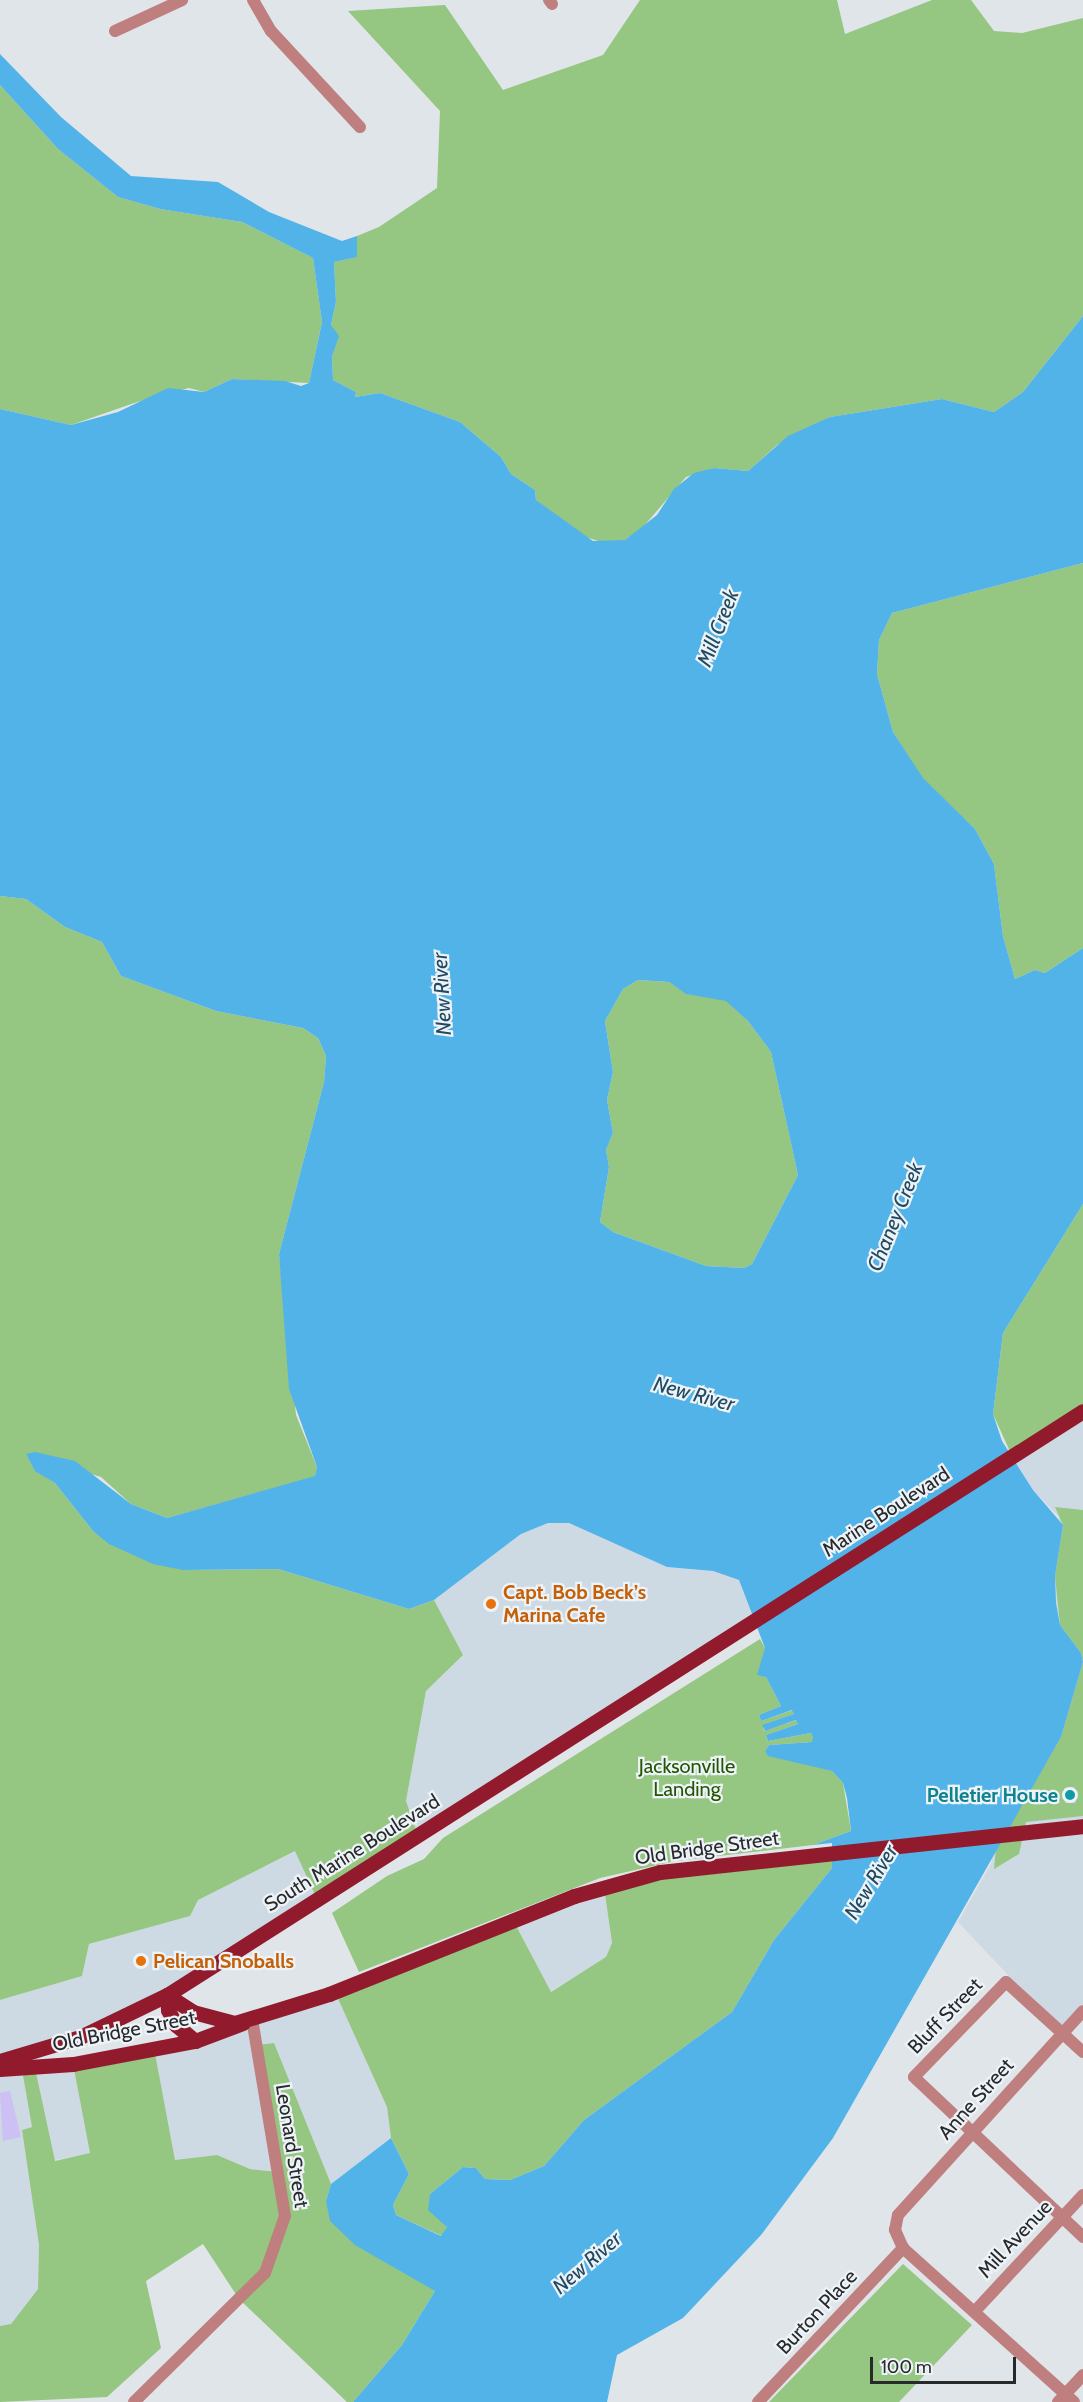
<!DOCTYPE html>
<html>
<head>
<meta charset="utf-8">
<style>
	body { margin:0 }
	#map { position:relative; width:1083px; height:2402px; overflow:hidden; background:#e0e5ea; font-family:Cabin,sans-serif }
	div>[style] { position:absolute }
	.built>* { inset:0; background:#cedae3; transform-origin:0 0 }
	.green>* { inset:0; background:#95c682 }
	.water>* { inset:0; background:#52b3e9 }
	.building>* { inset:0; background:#ccc0f4 }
	.minor>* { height:12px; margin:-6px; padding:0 6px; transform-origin:6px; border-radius:6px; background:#bf7f7f }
	.major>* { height:15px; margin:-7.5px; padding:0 7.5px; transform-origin:7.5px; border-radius:7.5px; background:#911b2c }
	.dots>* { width:16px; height:16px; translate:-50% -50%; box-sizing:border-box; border:3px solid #edf3f7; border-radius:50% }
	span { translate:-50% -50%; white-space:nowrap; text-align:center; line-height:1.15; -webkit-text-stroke:4.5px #edf3f7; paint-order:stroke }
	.street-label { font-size:20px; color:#27292b }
	.food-label { font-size:20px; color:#c56008; font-weight:700 }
	.left { translate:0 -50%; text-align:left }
	.park-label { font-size:20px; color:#235502 }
	.culture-label { font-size:20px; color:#0d838f; font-weight:700 }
	.right { translate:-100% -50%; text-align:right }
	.water-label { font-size:21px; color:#214a61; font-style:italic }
	.scale { position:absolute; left:870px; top:2357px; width:146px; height:27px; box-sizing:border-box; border:3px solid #27292b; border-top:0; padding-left:8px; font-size:18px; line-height:21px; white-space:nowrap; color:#27292b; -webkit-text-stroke:4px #edf3f7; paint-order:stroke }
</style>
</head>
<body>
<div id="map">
	<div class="built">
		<i style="clip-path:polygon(1083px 1411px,1083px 2011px,1062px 2032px,958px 1922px,991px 1864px,1059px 1517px,1033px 1490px,1012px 1456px)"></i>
		<i style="clip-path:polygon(548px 1523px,569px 1523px,667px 1567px,713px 1571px,739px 1580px,754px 1621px,418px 1836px,406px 1801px,426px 1691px,463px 1655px,434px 1600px,521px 1534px)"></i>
		<i style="clip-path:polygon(296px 1851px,317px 1899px,167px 1995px,0 2061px,0 2000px,82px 1976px,89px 1944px,190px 1916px,197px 1900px)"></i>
		<i style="clip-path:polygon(604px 1887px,612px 1943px,606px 1958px,550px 1992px,513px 1920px)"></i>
		<i style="clip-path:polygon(335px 1992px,387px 2107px,391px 2138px,331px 2184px,273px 2043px,257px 2045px,278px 2172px,250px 2169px,217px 2155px,175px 2160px,154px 2048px)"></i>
		<i style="left:73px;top:2064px;width:91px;height:38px;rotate:79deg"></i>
		<i style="clip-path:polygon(0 2069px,22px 2070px,32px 2127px,22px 2130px,39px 2245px,38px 2289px,11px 2324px,0 2326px)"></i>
	</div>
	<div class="green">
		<i style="clip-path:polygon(640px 0,837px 0,845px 34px,932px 0,971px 0,994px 31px,1022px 33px,1083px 18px,1083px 316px,1023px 392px,994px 412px,942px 399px,830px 417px,777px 445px,748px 471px,714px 468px,686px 477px,643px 527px,625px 540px,607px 544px,580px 535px,536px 500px,535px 490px,511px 474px,501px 457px,460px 422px,380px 393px,355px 397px,356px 392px,333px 380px,332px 357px,338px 337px,331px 325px,336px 302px,334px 262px,356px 257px,357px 236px,379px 227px,437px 188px,440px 111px,348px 11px,445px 5px,503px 90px,603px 55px)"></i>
		<i style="clip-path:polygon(0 85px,58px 149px,118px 197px,160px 209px,242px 222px,313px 258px,322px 322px,309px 383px,232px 379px,204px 392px,189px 388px,137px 402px,71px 425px,0 409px)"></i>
		<i style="clip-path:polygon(1083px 563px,1083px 948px,1045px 973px,1035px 970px,1015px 979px,1003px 936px,994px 864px,975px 829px,922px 778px,893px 732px,877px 674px,879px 640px,892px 613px)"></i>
		<i style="clip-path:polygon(0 896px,26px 899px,65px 927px,102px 942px,121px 976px,216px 1011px,303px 1028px,318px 1038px,326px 1056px,324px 1082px,279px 1254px,296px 1415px,317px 1467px,315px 1477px,167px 1518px,131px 1504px,101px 1477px,26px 1454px,35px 1470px,55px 1483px,93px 1531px,184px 1570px,278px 1569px,409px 1609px,434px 1600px,463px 1655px,426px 1691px,406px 1801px,418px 1836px,317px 1899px,295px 1851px,198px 1900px,190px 1916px,89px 1944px,82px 1976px,0 2000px)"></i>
		<i style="clip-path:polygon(638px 980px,669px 982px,687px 994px,726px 1000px,748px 1021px,771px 1052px,798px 1175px,752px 1264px,744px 1268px,706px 1266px,613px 1232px,600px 1222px,609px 1167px,606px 1150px,613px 1133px,607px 1100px,613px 1072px,605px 1021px,623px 989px)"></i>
		<i style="clip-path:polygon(1083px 1204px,1083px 1411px,1012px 1456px,993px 1414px,1003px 1333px)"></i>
		<i style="clip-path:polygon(1055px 1507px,1083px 1510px,1083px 1816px,1026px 1822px,1019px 1854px,994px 1869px,996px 1848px,1061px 1737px,1083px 1662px,1081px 1653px,1060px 1625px,1055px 1576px,1063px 1525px)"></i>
		<i style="clip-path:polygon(760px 1639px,765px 1648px,766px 1677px,781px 1706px,759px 1715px,761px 1721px,793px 1710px,794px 1714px,763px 1725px,764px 1731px,797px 1720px,798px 1724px,766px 1735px,768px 1741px,811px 1733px,813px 1736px,813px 1742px,769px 1745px,765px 1751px,832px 1771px,843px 1783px,851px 1831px,813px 1845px,675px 1861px,600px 1878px,359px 1972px,332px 1913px,387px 1876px,424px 1859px,443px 1838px)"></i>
		<i style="clip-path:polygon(832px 1853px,832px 1868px,774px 1940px,732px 2012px,584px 2120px,544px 2166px,510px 2180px,485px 2179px,476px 2168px,463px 2167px,430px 2194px,447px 2227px,442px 2236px,396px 2215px,393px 2205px,409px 2174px,391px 2138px,387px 2107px,335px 1992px,513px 1920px,551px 1992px,606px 1957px,612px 1943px,604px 1887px)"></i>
		<i style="clip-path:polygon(274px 2043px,331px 2184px,326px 2201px,435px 2291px,402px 2345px,353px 2402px,347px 2402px,239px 2299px,203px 2244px,146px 2281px,161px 2348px,107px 2397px,0 2402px,0 2326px,11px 2324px,38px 2289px,39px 2245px,22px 2130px,32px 2127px,22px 2070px,35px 2068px,55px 2161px,90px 2153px,73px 2064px,154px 2048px,175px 2160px,217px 2155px,250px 2169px,277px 2172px,256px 2045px)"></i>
		<i style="clip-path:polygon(903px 2264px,972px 2325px,899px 2402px,769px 2402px)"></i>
	</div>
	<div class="water">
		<i style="clip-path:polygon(evenodd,0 54px,61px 117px,131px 176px,218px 182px,269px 212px,342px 241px,357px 236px,357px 257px,334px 262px,336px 302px,331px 325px,339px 336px,332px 357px,333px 380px,356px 392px,355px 397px,380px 393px,460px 422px,501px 457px,511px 474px,535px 490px,536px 500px,593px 541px,625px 540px,657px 515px,674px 489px,694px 473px,714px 468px,748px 471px,788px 436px,830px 417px,942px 399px,994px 412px,1023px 392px,1083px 316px,1083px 563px,892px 613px,879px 640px,877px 674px,893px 732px,923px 778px,975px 829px,994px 864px,1003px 936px,1015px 979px,1035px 970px,1045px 973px,1083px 948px,1083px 1204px,1003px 1333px,993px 1414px,1002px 1441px,1033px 1490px,1063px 1525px,1055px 1576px,1056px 1603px,1060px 1625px,1081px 1653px,1083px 1662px,1061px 1737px,833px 2138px,761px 2235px,683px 2318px,617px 2355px,607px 2402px,353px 2402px,402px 2345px,435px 2291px,355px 2245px,330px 2221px,326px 2201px,331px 2184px,391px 2138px,409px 2174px,393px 2205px,396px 2215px,441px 2236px,447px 2227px,428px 2210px,430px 2194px,463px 2167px,476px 2168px,485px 2179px,510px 2180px,544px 2166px,584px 2120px,732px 2012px,774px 1940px,832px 1868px,832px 1843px,813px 1845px,851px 1831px,847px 1798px,843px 1783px,832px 1771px,768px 1756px,765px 1751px,769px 1745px,812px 1742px,813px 1737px,811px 1733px,768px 1741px,766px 1735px,798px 1724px,796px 1720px,765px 1731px,762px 1725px,794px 1714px,792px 1710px,761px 1721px,759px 1715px,781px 1706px,766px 1677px,757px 1675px,765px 1648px,739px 1580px,713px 1571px,667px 1567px,569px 1523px,548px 1523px,521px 1534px,434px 1600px,409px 1609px,278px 1569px,183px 1570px,153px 1564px,109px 1544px,93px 1531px,55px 1483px,35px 1471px,26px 1454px,35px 1452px,75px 1461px,131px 1504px,167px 1518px,315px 1476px,317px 1467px,289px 1389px,279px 1254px,324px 1082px,326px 1056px,318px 1038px,303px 1028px,216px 1011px,121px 976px,102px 942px,65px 927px,26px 899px,0 896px,0 409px,71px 425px,118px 412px,168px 388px,204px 392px,232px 379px,285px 381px,301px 386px,309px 383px,322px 322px,313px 258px,242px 222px,160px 209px,118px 197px,58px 149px,0 85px,0 54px,638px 980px,669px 982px,686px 994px,726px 1001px,748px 1021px,771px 1052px,798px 1175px,752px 1264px,744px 1268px,706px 1266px,613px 1232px,600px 1222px,609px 1167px,606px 1150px,613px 1133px,607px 1100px,613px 1072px,605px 1021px,623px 989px,638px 980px)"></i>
	</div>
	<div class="building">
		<i style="clip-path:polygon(1074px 1787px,1076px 1803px,1065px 1803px,1064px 1788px)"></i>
		<i style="clip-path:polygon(10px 2091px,21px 2137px,3px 2141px,0 2093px)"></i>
	</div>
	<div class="minor">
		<i style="left:253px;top:0;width:36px;rotate:60deg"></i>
		<i style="left:271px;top:31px;width:131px;rotate:47.2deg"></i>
		<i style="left:549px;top:0;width:5px;rotate:53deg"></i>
		<i style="left:115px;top:31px;width:74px;rotate:-24.8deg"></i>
		<i style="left:1083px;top:2052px;width:104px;rotate:-137.7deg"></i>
		<i style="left:1006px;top:1982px;width:132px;rotate:134.1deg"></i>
		<i style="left:914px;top:2077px;width:233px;rotate:43.4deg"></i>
		<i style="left:976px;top:2310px;width:157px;rotate:-47.1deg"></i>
		<i style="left:134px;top:2402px;width:184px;rotate:-44.6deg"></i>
		<i style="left:265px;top:2273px;width:60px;rotate:-70.7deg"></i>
		<i style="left:285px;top:2216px;width:200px;rotate:-99.5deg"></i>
		<i style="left:758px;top:2402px;width:212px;rotate:-46.7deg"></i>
		<i style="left:1058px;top:2402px;width:37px;rotate:-47deg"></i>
		<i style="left:1074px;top:2402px;width:230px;rotate:-138deg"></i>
		<i style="left:903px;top:2248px;width:20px;rotate:-114deg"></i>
		<i style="left:895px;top:2230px;width:15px;rotate:-79deg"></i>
		<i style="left:898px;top:2215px;width:275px;rotate:-47.8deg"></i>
	</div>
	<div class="major">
		<i style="left:167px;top:1995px;width:31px;rotate:33deg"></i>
		<i style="left:193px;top:2012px;width:43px;rotate:14.7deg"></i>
		<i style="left:235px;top:2023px;width:98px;rotate:-17.1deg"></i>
		<i style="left:329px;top:1994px;width:264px;rotate:-21.8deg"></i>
		<i style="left:574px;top:1896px;width:89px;rotate:-15.6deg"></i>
		<i style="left:660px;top:1872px;width:425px;rotate:-6.2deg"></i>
		<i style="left:167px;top:1995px;width:15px;rotate:86deg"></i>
		<i style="left:168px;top:2010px;width:17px;rotate:62deg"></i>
		<i style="left:176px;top:2025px;width:25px;rotate:40deg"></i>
		<i style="left:0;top:2061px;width:84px;rotate:-16.7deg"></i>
		<i style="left:80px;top:2037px;width:97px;rotate:-25.8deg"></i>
		<i style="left:167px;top:1995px;width:1086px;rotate:-32.52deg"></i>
		<i style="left:0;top:2069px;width:73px;rotate:-3.9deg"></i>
		<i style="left:73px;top:2064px;width:124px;rotate:-10.7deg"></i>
		<i style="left:195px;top:2041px;width:51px;rotate:-20.6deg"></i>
	</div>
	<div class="dots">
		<i style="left:491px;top:1604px;background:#e8710a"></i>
		<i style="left:1070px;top:1795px;background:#0f9aa8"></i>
		<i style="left:141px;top:1961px;background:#e8710a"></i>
	</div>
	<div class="street-label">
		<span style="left:886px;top:1512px;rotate:-33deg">Marine Boulevard</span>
		<span style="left:707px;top:1848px;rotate:-8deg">Old Bridge Street</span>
		<span style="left:352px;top:1853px;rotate:-32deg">South Marine Boulevard</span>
		<span style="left:945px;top:2016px;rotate:-46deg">Bluff Street</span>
		<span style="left:124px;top:2031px;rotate:-11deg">Old Bridge Street</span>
		<span style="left:976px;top:2099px;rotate:-48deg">Anne Street</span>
		<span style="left:292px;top:2146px;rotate:81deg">Leonard Street</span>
		<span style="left:1015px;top:2239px;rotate:-47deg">Mill Avenue</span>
		<span style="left:817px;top:2312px;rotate:-47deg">Burton Place</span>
	</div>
	<div class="food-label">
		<span class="left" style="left:503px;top:1604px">Capt. Bob Beck’s<br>Marina Cafe</span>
		<span class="left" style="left:153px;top:1961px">Pelican Snoballs</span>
	</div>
	<div class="park-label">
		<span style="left:687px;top:1778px">Jacksonville<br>Landing</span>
	</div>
	<div class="culture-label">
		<span class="right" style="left:1058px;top:1795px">Pelletier House</span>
	</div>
	<div class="water-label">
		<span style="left:718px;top:628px;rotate:-69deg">Mill Creek</span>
		<span style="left:442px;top:994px;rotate:-93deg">New River</span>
		<span style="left:895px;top:1217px;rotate:-68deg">Chaney Creek</span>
		<span style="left:694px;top:1394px;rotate:15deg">New River</span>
		<span style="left:871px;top:1882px;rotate:-59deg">New River</span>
		<span style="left:587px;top:2263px;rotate:-41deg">New River</span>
	</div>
	<div class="scale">100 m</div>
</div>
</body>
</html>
